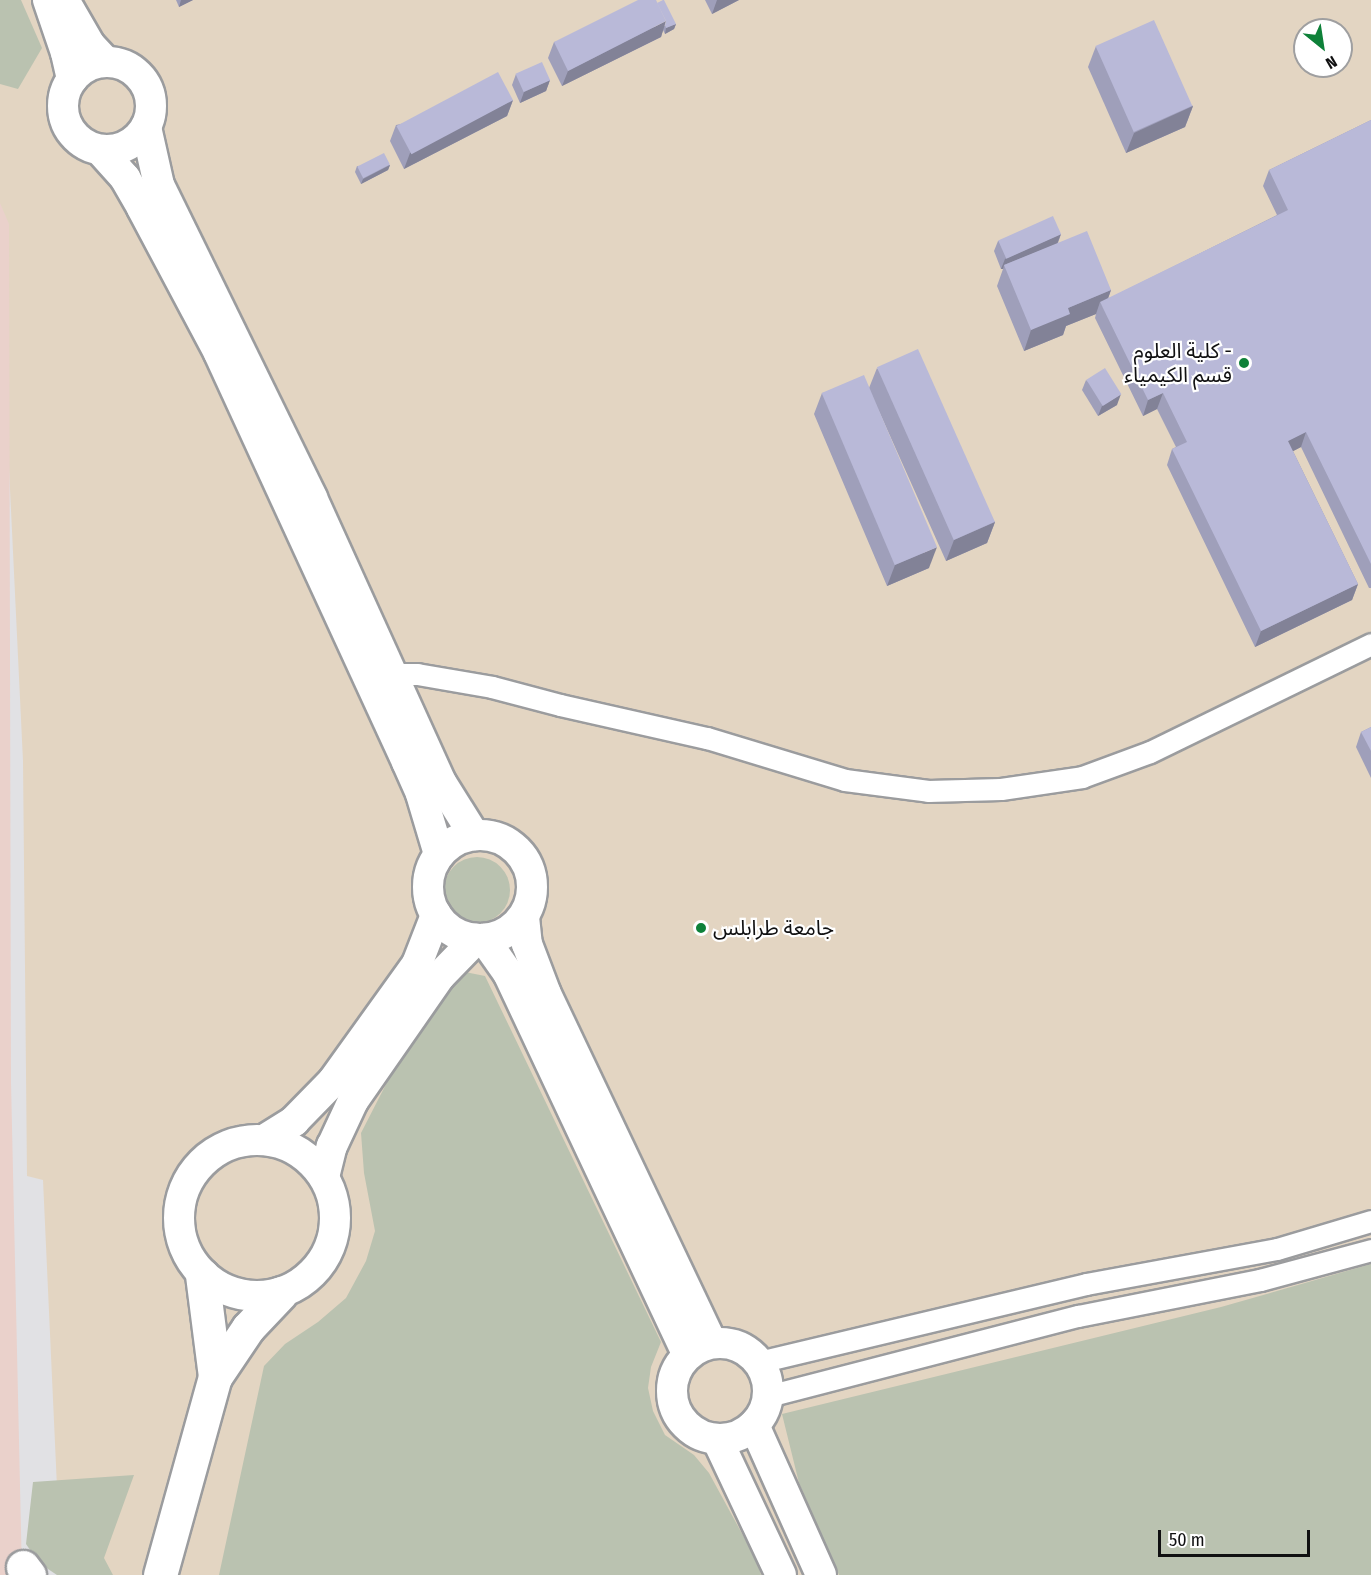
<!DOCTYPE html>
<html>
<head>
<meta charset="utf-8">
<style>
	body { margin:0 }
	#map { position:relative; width:1371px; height:1575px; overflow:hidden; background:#e1e1e4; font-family:"Fira Sans Condensed","Noto Sans Arabic",sans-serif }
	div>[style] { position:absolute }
	.education>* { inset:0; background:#e3d5c2 }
	.medical>* { inset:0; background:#ead1cb }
	.green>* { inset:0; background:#bac2b0 }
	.round { border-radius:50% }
	.roads { filter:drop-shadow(2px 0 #9b9c9e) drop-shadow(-2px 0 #9b9c9e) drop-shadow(0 2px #9b9c9e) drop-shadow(0 -2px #9b9c9e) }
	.street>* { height:21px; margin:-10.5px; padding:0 10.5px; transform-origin:10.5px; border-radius:10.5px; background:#fff }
	.secondary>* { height:30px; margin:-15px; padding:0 15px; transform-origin:15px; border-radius:15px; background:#fff }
	.secondary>.ring { margin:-15px; padding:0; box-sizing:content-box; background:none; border:30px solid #fff; border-radius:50% }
	.highway>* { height:33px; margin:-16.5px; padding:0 16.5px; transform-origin:16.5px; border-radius:16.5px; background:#fff }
	.wall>* { inset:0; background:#9f9fba }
	.shaded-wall>* { inset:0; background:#828297 }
	.building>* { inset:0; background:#b9b9d8; transform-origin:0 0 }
	.dots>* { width:16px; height:16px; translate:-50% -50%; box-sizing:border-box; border:3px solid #fff; border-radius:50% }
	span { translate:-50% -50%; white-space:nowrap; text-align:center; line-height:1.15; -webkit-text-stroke:4.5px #fff; paint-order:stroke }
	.poi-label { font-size:21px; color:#101011 }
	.right { translate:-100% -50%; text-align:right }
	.left { translate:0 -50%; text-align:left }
	.north { position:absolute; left:1293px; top:18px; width:60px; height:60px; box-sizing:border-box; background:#fff; border:2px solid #9f9fa0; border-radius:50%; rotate:150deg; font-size:16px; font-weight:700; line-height:24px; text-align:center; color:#101011 }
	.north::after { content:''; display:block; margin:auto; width:21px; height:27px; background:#0e8139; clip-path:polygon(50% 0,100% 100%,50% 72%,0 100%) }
	.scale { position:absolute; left:1158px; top:1530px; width:152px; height:27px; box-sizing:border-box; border:3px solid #101011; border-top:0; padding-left:8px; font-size:18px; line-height:21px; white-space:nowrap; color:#101011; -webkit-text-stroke:4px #fff; paint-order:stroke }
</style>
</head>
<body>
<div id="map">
	<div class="education">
		<i style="clip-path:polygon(evenodd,0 0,1371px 0,1371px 1575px,61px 1575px,43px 1180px,27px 1176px,23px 761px,0 280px,0 0,1305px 30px,1341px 30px,1341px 66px,1305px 66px,1305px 30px)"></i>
	</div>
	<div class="medical">
		<i style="clip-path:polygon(0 203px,9px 224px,11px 1082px,22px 1575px,0 1575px)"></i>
	</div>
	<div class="green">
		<i style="clip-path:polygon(0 0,21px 0,42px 48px,18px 89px,0 84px)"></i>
		<i class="round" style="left:444px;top:857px;width:66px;height:66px"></i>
		<i style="clip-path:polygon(460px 971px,485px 976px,661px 1342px,651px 1367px,648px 1388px,653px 1411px,665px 1435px,694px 1455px,709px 1473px,758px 1563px,761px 1575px,219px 1575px,264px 1366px,285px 1344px,318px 1322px,346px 1298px,366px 1261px,375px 1231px,364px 1173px,361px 1133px,401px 1055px)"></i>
		<i style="clip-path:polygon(1371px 1264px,1371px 1575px,839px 1575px,799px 1483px,782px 1414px,1221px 1307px)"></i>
		<i style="clip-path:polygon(134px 1475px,104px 1558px,113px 1575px,57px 1575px,39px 1563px,26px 1544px,33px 1482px)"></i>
	</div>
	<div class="roads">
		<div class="street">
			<i style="left:391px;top:674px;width:26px"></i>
			<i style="left:417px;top:674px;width:76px;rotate:9.8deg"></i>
			<i style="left:492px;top:687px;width:70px;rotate:14.8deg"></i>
			<i style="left:560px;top:705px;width:151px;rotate:12.7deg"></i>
			<i style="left:707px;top:738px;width:144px;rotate:16.9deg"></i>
			<i style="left:845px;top:780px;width:84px;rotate:7.5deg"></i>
			<i style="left:928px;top:791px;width:73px;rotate:-1.6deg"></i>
			<i style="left:1001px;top:789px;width:82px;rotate:-8.4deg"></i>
			<i style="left:1082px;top:777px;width:72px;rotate:-20.2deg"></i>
			<i style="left:1150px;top:752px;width:246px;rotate:-26deg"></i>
			<i style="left:759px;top:1362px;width:336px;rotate:-13.4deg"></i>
			<i style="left:1086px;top:1284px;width:194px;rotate:-10.4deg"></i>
			<i style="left:1277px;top:1249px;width:98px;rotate:-16.6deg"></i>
			<i style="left:768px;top:1396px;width:320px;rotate:-14.5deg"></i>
			<i style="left:1078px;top:1316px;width:186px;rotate:-11.2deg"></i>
			<i style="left:1260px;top:1280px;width:115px;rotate:-15.1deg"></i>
		</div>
		<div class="secondary">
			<i style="left:48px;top:0;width:56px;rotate:71.2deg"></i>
			<i style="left:66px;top:53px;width:27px;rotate:77deg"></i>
			<i style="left:64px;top:0;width:52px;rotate:60deg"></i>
			<i style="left:90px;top:45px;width:23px;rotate:47deg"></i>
			<i class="ring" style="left:63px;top:62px;width:58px;height:58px"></i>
			<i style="left:146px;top:127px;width:59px;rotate:77.4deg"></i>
			<i style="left:159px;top:185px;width:348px;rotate:63.9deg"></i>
			<i style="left:312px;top:498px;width:314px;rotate:65.6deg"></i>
			<i style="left:442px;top:784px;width:60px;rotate:57.9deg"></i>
			<i style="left:100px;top:150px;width:38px;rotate:48deg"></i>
			<i style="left:125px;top:178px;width:34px;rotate:60deg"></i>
			<i style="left:142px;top:208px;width:164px;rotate:62deg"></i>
			<i style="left:219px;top:353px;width:450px;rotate:65.3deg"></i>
			<i style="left:407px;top:762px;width:35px;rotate:66deg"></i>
			<i style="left:421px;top:794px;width:63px;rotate:73.3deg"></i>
			<i class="ring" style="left:428px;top:835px;width:74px;height:74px"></i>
			<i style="left:524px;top:917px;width:27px;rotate:84deg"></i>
			<i style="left:527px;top:944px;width:53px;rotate:69.2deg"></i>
			<i style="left:546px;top:994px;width:386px;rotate:64.6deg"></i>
			<i style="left:484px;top:939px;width:42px;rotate:54.8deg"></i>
			<i style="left:508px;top:973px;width:422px;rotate:64.8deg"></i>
			<i class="ring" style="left:179px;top:1140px;width:126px;height:126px"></i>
			<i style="left:264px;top:1140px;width:36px;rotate:-32deg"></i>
			<i style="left:294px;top:1121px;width:56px;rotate:-45.7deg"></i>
			<i style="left:333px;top:1081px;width:144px;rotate:-54.3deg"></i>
			<i style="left:417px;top:964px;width:53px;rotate:-68.8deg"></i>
			<i style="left:324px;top:1177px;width:32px;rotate:-76deg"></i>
			<i style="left:332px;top:1146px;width:50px;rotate:-65deg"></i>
			<i style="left:353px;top:1101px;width:152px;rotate:-55.2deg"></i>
			<i style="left:440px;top:976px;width:52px;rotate:-45.8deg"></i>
			<i class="ring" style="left:672px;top:1343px;width:66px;height:66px"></i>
			<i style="left:754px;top:1425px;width:164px;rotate:65.9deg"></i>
			<i style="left:717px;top:1439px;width:150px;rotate:64.8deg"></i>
		</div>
		<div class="highway">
			<i style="left:202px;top:1275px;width:103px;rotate:82.7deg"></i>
			<i style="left:23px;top:1567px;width:10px;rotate:53deg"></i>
			<i style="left:160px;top:1575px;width:205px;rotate:-74.5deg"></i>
			<i style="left:215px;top:1377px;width:59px;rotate:-56deg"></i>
			<i style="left:248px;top:1328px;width:48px;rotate:-46.7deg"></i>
		</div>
	</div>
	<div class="wall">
		<i style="clip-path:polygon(176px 0,193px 0,179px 7px)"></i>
		<i style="clip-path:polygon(705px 0,739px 0,712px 14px)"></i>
		<i style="clip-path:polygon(676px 24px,674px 29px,665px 34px,663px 30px,661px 37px,562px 86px,548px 58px,554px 42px)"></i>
		<i style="clip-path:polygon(1096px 46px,1193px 106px,1185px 127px,1126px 153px,1088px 67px)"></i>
		<i style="clip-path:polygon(516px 74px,550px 80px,546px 91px,520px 103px,512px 85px)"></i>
		<i style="clip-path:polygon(513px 100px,507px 116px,404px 169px,390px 141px,396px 125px)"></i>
		<i style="clip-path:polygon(1371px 120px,1371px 588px,1369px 588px,1301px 447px,1293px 451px,1358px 584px,1352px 600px,1255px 647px,1167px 465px,1172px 449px,1176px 447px,1157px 409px,1143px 416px,1095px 318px,1096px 314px,1066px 326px,1063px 335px,1024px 351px,997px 286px,1003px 269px,1001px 269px,994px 251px,998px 241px,1061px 234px,1058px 243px,1111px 290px,1108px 299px,1277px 215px,1263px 186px,1269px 170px)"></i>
		<i style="clip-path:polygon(390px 165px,388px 170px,361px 184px,355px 172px,357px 166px)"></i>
		<i style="clip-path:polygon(877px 368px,995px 522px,987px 543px,946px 561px,878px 409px,929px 568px,887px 586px,814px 414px,822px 393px,869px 388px)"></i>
		<i style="clip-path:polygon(1086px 380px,1117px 405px,1098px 416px,1082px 390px)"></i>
		<i style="clip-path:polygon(1371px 727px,1371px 778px,1356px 747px,1361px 732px)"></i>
	</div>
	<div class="shaded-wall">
		<i style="clip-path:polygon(181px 0,193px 0,179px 7px)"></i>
		<i style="clip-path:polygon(717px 0,739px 0,712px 14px)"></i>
		<i style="clip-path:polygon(666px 21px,661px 37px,562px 86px,568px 71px)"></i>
		<i style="clip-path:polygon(676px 24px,674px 29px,665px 34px,666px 28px)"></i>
		<i style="clip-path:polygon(550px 80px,546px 91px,520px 103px,524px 92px)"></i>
		<i style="clip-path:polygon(513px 100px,507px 116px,404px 169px,410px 153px)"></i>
		<i style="clip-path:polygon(1193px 106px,1185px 127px,1126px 153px,1134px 133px)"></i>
		<i style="clip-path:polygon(390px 165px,388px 170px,361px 184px,363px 179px)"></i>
		<i style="clip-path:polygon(1061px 234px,1057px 244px,1004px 265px,1003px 269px,1001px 269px,1005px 259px)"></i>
		<i style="clip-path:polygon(1111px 290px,1104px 309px,1100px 302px,1096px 314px,1066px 326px,1063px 335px,1024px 351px,1031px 330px,1068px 308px)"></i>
		<i style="clip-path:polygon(1163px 393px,1157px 409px,1143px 416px,1148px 400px)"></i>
		<i style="clip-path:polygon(1121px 394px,1117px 405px,1098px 416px,1102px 406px)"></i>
		<i style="clip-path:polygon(1306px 432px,1301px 447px,1282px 457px,1288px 441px)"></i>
		<i style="clip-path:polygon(995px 522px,987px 543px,946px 561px,954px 540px)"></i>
		<i style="clip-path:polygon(937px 547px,929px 568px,887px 586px,895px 565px)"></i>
		<i style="clip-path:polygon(1358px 584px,1352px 600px,1255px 647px,1261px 631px)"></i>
	</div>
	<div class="building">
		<i style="clip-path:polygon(638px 0,656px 0,666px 21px,568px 71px,554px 42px)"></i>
		<i style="clip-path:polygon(663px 0,664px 0,676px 24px,666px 28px,665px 25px,666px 21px,657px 3px)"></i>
		<i style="left:1154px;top:20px;width:94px;height:64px;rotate:66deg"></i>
		<i style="left:542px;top:62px;width:20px;height:29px;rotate:66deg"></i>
		<i style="left:498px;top:72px;width:32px;height:115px;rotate:62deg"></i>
		<i style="clip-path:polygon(1371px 120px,1371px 564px,1306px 432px,1288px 441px,1358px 584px,1261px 631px,1172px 449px,1187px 442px,1163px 393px,1148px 400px,1100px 302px,1288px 210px,1269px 170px)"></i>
		<i style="left:384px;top:153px;width:13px;height:30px;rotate:63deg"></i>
		<i style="left:1053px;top:216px;width:20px;height:60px;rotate:66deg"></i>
		<i style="clip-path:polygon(1087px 231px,1111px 290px,1068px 308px,1070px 314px,1031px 330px,1004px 265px)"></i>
		<i style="left:918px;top:349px;width:189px;height:45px;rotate:66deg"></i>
		<i style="left:1105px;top:368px;width:31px;height:22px;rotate:58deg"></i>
		<i style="left:864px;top:375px;width:187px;height:46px;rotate:67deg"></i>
		<i style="clip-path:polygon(1371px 727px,1371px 751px,1361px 732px)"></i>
	</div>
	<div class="dots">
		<i style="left:1244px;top:363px;background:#0e8139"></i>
		<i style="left:701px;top:928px;background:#0e8139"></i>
	</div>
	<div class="poi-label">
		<span class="right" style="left:1232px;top:363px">كلية العلوم -<br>قسم الكيمياء</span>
		<span class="left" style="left:713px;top:928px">جامعة طرابلس</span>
	</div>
	<div class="north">N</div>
	<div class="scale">50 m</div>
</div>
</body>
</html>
